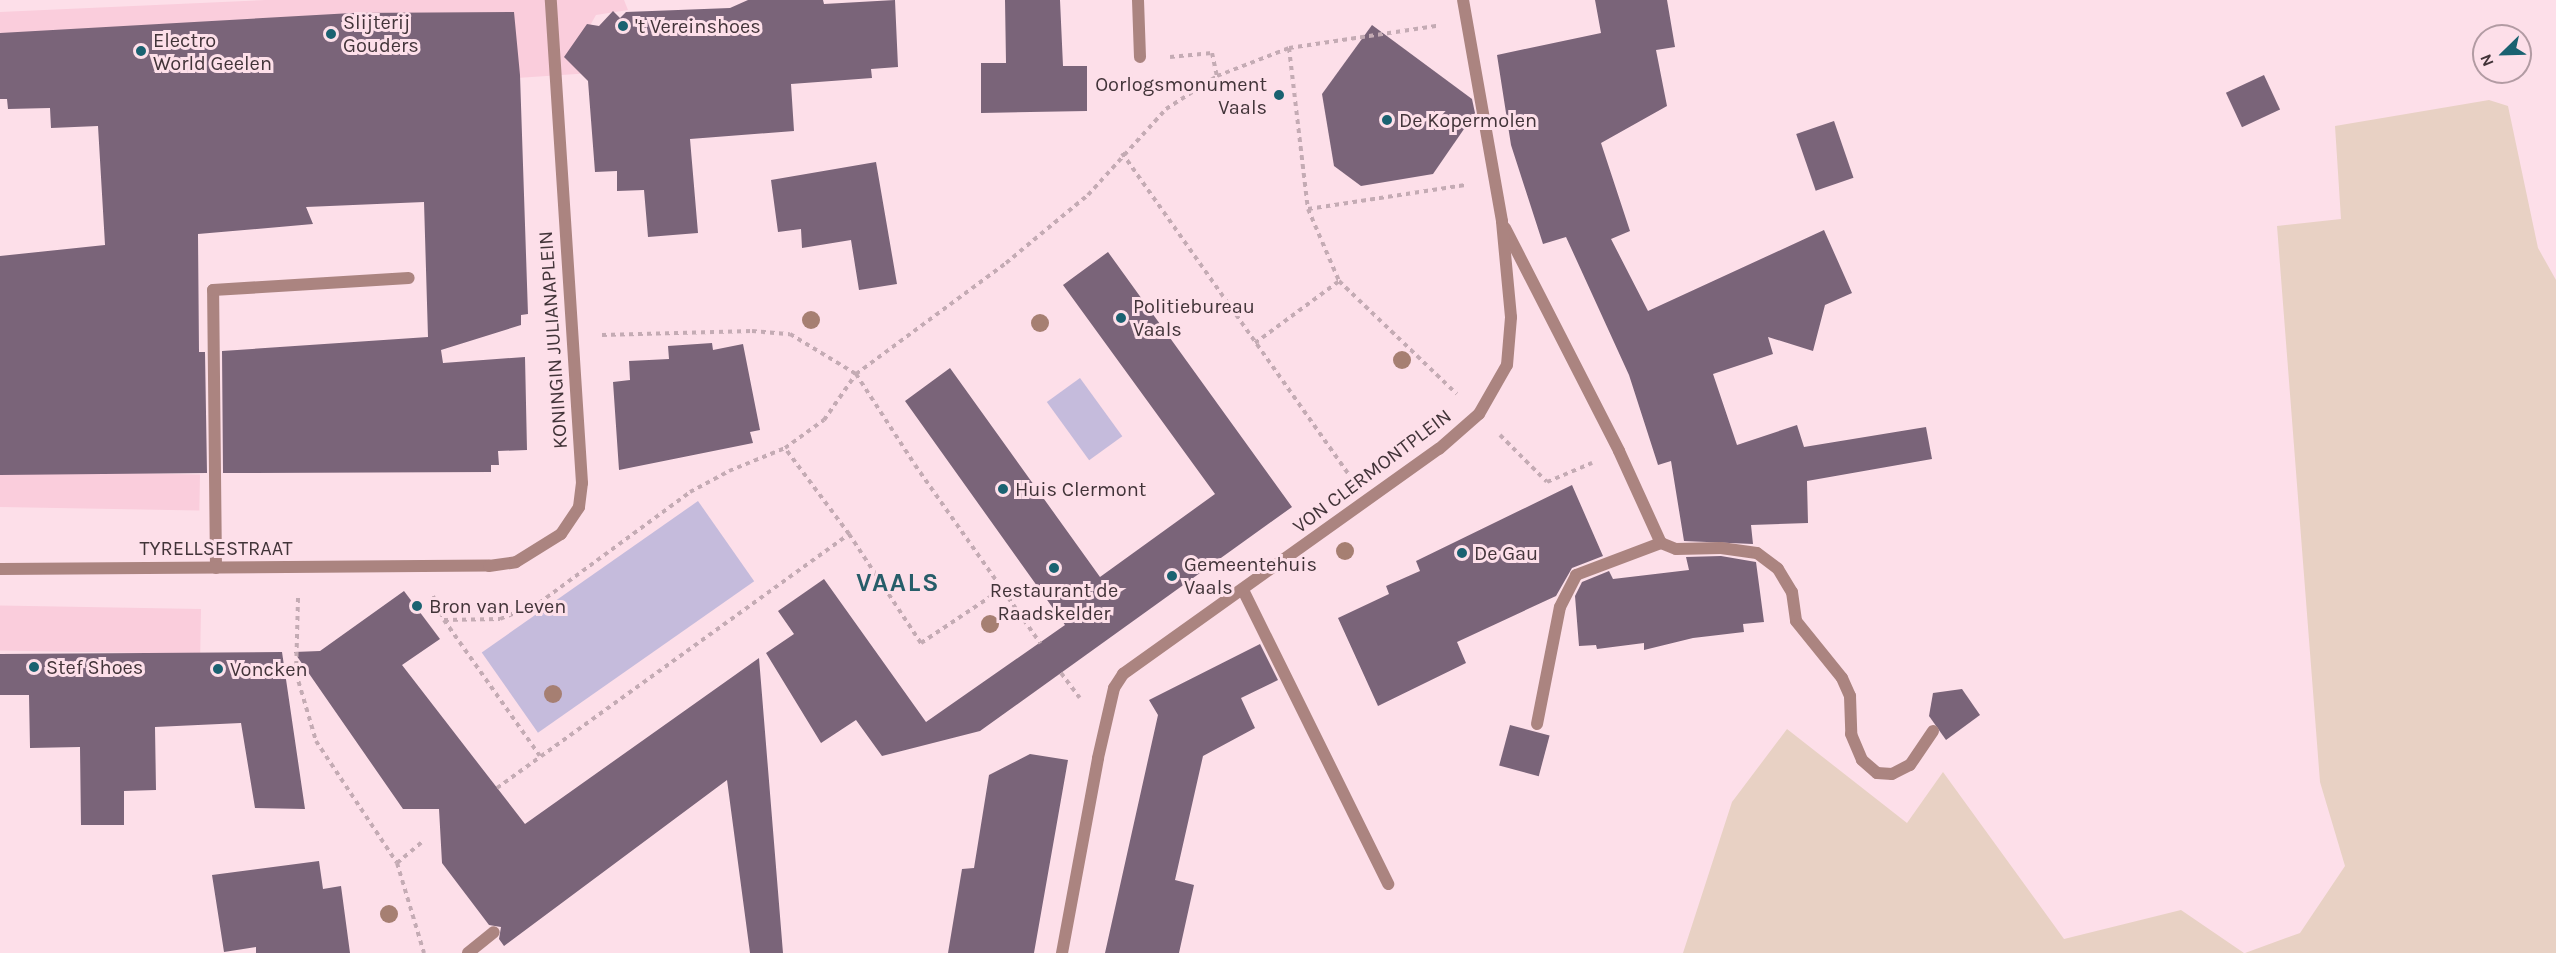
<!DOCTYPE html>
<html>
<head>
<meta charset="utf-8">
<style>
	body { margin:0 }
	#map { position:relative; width:2556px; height:953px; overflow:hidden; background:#fddfe9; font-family:Karla,sans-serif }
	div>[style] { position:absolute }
	.built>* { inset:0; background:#facddc; transform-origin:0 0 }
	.green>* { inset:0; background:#e8d1c4 }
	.water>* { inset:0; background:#c5bbdc; transform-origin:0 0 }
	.building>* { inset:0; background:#7a6479; transform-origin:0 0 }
	.path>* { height:4px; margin-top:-2px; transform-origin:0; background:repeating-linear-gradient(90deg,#c4abb4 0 4.5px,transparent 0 9px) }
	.service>* { height:12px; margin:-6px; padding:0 6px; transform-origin:6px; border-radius:6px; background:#ab8480 }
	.minor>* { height:12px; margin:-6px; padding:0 6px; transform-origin:6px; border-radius:6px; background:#ab8480 }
	.trees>* { width:18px; height:18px; margin:-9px; border-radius:50%; background:#a67f72 }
	.dots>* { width:16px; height:16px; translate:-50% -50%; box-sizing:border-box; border:3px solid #fddfe9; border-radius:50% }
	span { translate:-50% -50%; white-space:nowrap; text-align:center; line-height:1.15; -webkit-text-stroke:6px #fddfe9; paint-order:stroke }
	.poi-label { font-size:20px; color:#423439 }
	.left { translate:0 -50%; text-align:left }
	.right { translate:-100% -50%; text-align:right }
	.street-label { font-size:20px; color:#423439 }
	.district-label { font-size:26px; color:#275d69; font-weight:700; letter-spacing:1.5px }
	.north { position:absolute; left:2472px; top:24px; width:60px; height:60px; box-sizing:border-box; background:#fddfe9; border:2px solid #b29ba3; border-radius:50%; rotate:247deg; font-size:16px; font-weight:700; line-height:24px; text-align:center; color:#423439 }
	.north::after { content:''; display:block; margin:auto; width:21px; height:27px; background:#1a6271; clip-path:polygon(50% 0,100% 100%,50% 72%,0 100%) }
</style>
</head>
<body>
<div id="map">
	<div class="built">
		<i style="clip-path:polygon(266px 0,624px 0,628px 10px,596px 15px,588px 29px,591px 73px,517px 78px,0 38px,0 12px)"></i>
		<i style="left:0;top:471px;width:200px;height:36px;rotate:1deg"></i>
		<i style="left:201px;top:609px;width:45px;height:201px;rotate:91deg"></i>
	</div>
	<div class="green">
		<i style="clip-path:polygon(2489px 100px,2508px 106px,2538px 248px,2556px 280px,2556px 953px,2245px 953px,2300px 933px,2345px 866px,2320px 782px,2277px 226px,2341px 219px,2335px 126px)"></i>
		<i style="clip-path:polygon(1787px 729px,1907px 823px,1943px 772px,2064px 939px,2181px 910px,2244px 953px,1683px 953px,1732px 802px)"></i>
	</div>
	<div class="water">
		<i style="left:1080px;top:378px;width:72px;height:41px;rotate:54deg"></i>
		<i style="left:698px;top:501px;width:98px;height:264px;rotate:55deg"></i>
	</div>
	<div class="building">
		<i style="clip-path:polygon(748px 0,823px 0,824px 4px,895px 0,898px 67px,871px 69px,872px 78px,791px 84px,794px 131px,690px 139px,698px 233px,648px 237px,644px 190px,617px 191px,617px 171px,595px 172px,588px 81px,564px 57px,587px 24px,599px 26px,613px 11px,620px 18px,626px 12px,730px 8px)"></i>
		<i style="clip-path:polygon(1005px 0,1060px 0,1063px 66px,1087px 66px,1087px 111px,981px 113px,981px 63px,1006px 63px)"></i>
		<i style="clip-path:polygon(1595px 0,1667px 0,1675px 47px,1656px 50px,1667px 106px,1601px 143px,1630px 231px,1611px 239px,1648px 311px,1824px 230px,1852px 293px,1825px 305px,1813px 351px,1768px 337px,1773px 354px,1713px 374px,1737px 445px,1797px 425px,1804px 447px,1926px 427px,1932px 459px,1807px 481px,1808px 523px,1751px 525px,1753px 544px,1684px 541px,1671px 461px,1658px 465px,1629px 375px,1566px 237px,1543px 244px,1511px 145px,1497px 55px,1601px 33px)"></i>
		<i style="clip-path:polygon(514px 12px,520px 75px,528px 314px,521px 315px,521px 325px,441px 350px,443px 363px,525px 357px,527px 450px,498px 451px,499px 465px,491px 465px,491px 472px,223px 473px,222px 351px,428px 337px,424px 202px,306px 207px,313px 224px,198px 234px,199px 352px,205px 352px,207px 473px,0 475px,0 256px,105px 245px,98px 126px,51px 128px,50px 108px,8px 109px,7px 99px,0 99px,0 33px,352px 13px)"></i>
		<i style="clip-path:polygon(1372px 25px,1472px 99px,1475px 113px,1433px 174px,1361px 186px,1334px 166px,1322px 94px)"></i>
		<i style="left:2264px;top:75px;width:38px;height:42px;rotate:65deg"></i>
		<i style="left:1834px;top:121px;width:60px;height:40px;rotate:71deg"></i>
		<i style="clip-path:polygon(876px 162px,897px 284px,859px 290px,851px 240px,802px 248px,801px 229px,778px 232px,771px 180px)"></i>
		<i style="clip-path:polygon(1108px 252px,1292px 507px,980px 731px,882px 756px,856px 720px,821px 743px,766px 653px,794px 634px,778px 611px,824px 579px,926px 722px,1065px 625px,905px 401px,950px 368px,1100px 577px,1215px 494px,1063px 285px)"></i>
		<i style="clip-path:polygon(712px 343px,713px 350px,743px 344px,760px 430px,750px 432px,753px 443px,619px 470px,613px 382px,630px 380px,629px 361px,669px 359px,668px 346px)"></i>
		<i style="clip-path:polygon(1572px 485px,1603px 556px,1572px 568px,1556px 596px,1457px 642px,1466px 663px,1378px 706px,1338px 618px,1389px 594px,1386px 586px,1420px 571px,1416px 561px)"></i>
		<i style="clip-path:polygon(1721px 556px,1756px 562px,1764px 622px,1743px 624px,1744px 632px,1693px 638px,1644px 650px,1644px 643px,1597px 649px,1596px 645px,1579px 646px,1575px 596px,1582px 582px,1609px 571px,1613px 579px,1689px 570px,1686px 557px)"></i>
		<i style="clip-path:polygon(404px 591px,440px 639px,402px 665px,525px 824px,759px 658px,783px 953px,750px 953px,727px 780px,504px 946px,499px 939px,501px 927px,489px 925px,442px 863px,439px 809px,403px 809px,294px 652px,320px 651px)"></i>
		<i style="clip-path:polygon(1260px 644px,1278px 680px,1241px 698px,1255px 728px,1203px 756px,1175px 880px,1194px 885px,1179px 953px,1105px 953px,1158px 715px,1149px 700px)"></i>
		<i style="clip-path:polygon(282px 652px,305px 809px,255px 808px,241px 723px,155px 727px,156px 790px,124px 791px,124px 825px,81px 825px,80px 747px,30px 748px,29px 695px,0 695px,0 654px)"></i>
		<i style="clip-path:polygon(1962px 689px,1980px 715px,1946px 740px,1929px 716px,1933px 693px)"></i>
		<i style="left:1510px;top:725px;width:41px;height:42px;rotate:15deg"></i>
		<i style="clip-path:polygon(1030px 754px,1068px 760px,1034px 953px,948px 953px,962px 869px,974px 868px,989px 775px)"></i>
		<i style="clip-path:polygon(319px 861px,323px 889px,341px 886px,350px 953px,256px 953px,256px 947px,224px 952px,212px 875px)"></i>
	</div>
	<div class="path">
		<i style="left:1289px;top:48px;width:162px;rotate:83.3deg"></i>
		<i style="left:1308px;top:209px;width:78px;rotate:66.7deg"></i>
		<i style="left:1339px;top:281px;width:163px;rotate:43.8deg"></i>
		<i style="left:1170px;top:57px;width:42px;rotate:-5.4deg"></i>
		<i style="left:1212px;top:53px;width:24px;rotate:78deg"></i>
		<i style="left:1122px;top:153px;width:395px;rotate:54.8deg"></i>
		<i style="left:1308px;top:209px;width:159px;rotate:-8.7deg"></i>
		<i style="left:602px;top:335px;width:150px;rotate:-1.5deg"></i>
		<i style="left:752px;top:331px;width:38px;rotate:5deg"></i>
		<i style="left:790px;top:334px;width:77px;rotate:31.2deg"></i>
		<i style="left:856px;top:374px;width:108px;rotate:57deg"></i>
		<i style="left:915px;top:465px;width:218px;rotate:54.9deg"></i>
		<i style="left:1255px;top:343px;width:104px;rotate:-36.4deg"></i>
		<i style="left:1500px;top:435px;width:66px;rotate:45deg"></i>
		<i style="left:1547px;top:482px;width:49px;rotate:-22.9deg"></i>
		<i style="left:849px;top:534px;width:131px;rotate:56.6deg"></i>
		<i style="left:921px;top:643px;width:97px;rotate:-33.7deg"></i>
		<i style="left:433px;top:596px;width:26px;rotate:65deg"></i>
		<i style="left:444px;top:620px;width:166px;rotate:54.8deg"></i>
		<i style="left:298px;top:598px;width:75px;rotate:91.5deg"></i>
		<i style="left:296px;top:673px;width:71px;rotate:73.6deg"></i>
		<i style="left:316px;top:741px;width:146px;rotate:56.4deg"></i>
		<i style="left:397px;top:863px;width:94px;rotate:73.3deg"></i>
		<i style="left:444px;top:620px;width:56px;rotate:-1deg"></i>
		<i style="left:500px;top:619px;width:42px;rotate:-22.3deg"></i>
		<i style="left:539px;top:603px;width:187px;rotate:-36.3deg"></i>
		<i style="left:690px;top:492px;width:44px;rotate:-28.3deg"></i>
		<i style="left:729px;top:471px;width:61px;rotate:-22.3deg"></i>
		<i style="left:785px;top:448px;width:48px;rotate:-35.7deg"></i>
		<i style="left:824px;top:420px;width:56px;rotate:-55.2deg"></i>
		<i style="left:856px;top:374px;width:187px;rotate:-36.5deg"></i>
		<i style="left:1006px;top:263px;width:107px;rotate:-39.7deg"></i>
		<i style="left:1088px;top:195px;width:116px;rotate:-47.8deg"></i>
		<i style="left:1166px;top:109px;width:61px;rotate:-32.9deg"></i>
		<i style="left:1217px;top:76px;width:77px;rotate:-21.3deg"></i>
		<i style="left:1289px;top:48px;width:150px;rotate:-8.5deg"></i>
		<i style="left:1061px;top:673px;width:31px;rotate:53deg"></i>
		<i style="left:497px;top:788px;width:434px;rotate:-35.8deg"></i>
		<i style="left:849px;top:534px;width:107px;rotate:-126.7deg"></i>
		<i style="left:397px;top:863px;width:35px;rotate:-40deg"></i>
	</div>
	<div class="service">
		<i style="left:1138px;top:0;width:57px;rotate:88deg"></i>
		<i style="left:1619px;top:451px;width:101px;rotate:65.5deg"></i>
		<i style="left:1661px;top:543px;width:16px;rotate:22deg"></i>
		<i style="left:1676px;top:549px;width:45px;rotate:-1.3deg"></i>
		<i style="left:1721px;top:548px;width:36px;rotate:8deg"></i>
		<i style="left:1757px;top:553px;width:26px;rotate:37deg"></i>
		<i style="left:1778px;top:569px;width:27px;rotate:59deg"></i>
		<i style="left:1792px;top:592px;width:29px;rotate:82deg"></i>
		<i style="left:1796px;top:621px;width:73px;rotate:51.1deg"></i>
		<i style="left:1842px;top:678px;width:20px;rotate:66deg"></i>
		<i style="left:1850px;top:696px;width:38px;rotate:88deg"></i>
		<i style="left:1851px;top:734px;width:28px;rotate:67deg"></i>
		<i style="left:1862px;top:760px;width:20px;rotate:41deg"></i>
		<i style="left:1877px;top:773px;width:15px;rotate:4deg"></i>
		<i style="left:1892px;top:774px;width:20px;rotate:-27deg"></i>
		<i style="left:1910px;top:765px;width:41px;rotate:-55.9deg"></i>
		<i style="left:216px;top:568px;width:278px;rotate:-90.6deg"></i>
		<i style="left:213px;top:290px;width:196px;rotate:-3.5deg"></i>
		<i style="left:1243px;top:590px;width:328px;rotate:63.7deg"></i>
		<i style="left:1537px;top:724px;width:119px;rotate:-78.9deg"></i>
		<i style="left:1560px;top:607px;width:36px;rotate:-63deg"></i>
		<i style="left:1576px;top:575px;width:91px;rotate:-20.6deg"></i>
		<i style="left:468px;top:953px;width:33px;rotate:-39deg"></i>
	</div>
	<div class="minor">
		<i style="left:1505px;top:228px;width:250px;rotate:62.9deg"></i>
		<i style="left:0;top:569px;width:489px;rotate:-0.4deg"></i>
		<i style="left:489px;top:566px;width:27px;rotate:-8deg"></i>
		<i style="left:516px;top:562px;width:53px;rotate:-31.9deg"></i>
		<i style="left:561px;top:534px;width:32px;rotate:-56deg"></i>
		<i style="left:579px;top:507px;width:24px;rotate:-83deg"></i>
		<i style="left:582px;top:483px;width:484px;rotate:-93.7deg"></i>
		<i style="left:1062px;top:953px;width:198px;rotate:-79.5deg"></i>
		<i style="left:1098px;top:758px;width:72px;rotate:-77.1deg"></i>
		<i style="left:1114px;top:688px;width:17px;rotate:-57deg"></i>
		<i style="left:1123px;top:674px;width:388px;rotate:-35.5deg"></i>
		<i style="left:1439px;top:449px;width:53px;rotate:-41.2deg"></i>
		<i style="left:1479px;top:414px;width:56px;rotate:-60.3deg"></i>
		<i style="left:1507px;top:365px;width:48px;rotate:-85.2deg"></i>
		<i style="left:1511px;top:317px;width:96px;rotate:-95.4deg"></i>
		<i style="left:1502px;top:221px;width:224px;rotate:-100deg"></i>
	</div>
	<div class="trees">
		<i style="left:811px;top:320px"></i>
		<i style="left:1040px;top:323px"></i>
		<i style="left:1402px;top:360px"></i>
		<i style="left:1345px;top:551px"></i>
		<i style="left:990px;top:624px"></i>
		<i style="left:553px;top:694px"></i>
		<i style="left:389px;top:914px"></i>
	</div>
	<div class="dots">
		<i style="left:623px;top:26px;background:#1a6271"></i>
		<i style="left:331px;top:34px;background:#1a6271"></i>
		<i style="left:141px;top:51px;background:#1a6271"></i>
		<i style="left:1279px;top:95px;background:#1a6271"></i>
		<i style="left:1387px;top:120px;background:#1a6271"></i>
		<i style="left:1121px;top:318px;background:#1a6271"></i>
		<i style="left:1003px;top:489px;background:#1a6271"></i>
		<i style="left:1462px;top:553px;background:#1a6271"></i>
		<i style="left:1054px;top:568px;background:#1a6271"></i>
		<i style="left:1172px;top:576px;background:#1a6271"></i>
		<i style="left:417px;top:606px;background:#1a6271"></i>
		<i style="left:34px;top:667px;background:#1a6271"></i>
		<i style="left:218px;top:669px;background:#1a6271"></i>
	</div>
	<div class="poi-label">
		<span class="left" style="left:343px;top:34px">Slijterij<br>Gouders</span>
		<span class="left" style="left:635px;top:26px">'t Vereinshoes</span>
		<span class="left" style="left:153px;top:52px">Electro<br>World Geelen</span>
		<span class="right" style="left:1267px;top:96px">Oorlogsmonument<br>Vaals</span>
		<span class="left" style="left:1399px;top:120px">De Kopermolen</span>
		<span class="left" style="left:1133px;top:318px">Politiebureau<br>Vaals</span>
		<span class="left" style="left:1015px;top:489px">Huis Clermont</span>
		<span class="left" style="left:1474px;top:553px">De Gau</span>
		<span class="left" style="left:1184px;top:576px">Gemeentehuis<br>Vaals</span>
		<span style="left:1054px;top:602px">Restaurant de<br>Raadskelder</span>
		<span class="left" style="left:429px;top:606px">Bron van Leven</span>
		<span class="left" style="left:46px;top:667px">Stef Shoes</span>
		<span class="left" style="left:230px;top:669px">Voncken</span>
	</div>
	<div class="street-label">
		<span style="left:553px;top:340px;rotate:-94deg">KONINGIN JULIANAPLEIN</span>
		<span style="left:1372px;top:471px;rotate:-37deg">VON CLERMONTPLEIN</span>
		<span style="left:216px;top:548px">TYRELLSESTRAAT</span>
	</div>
	<div class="district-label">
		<span style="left:898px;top:583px">VAALS</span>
	</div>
	<div class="north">N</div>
</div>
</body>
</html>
